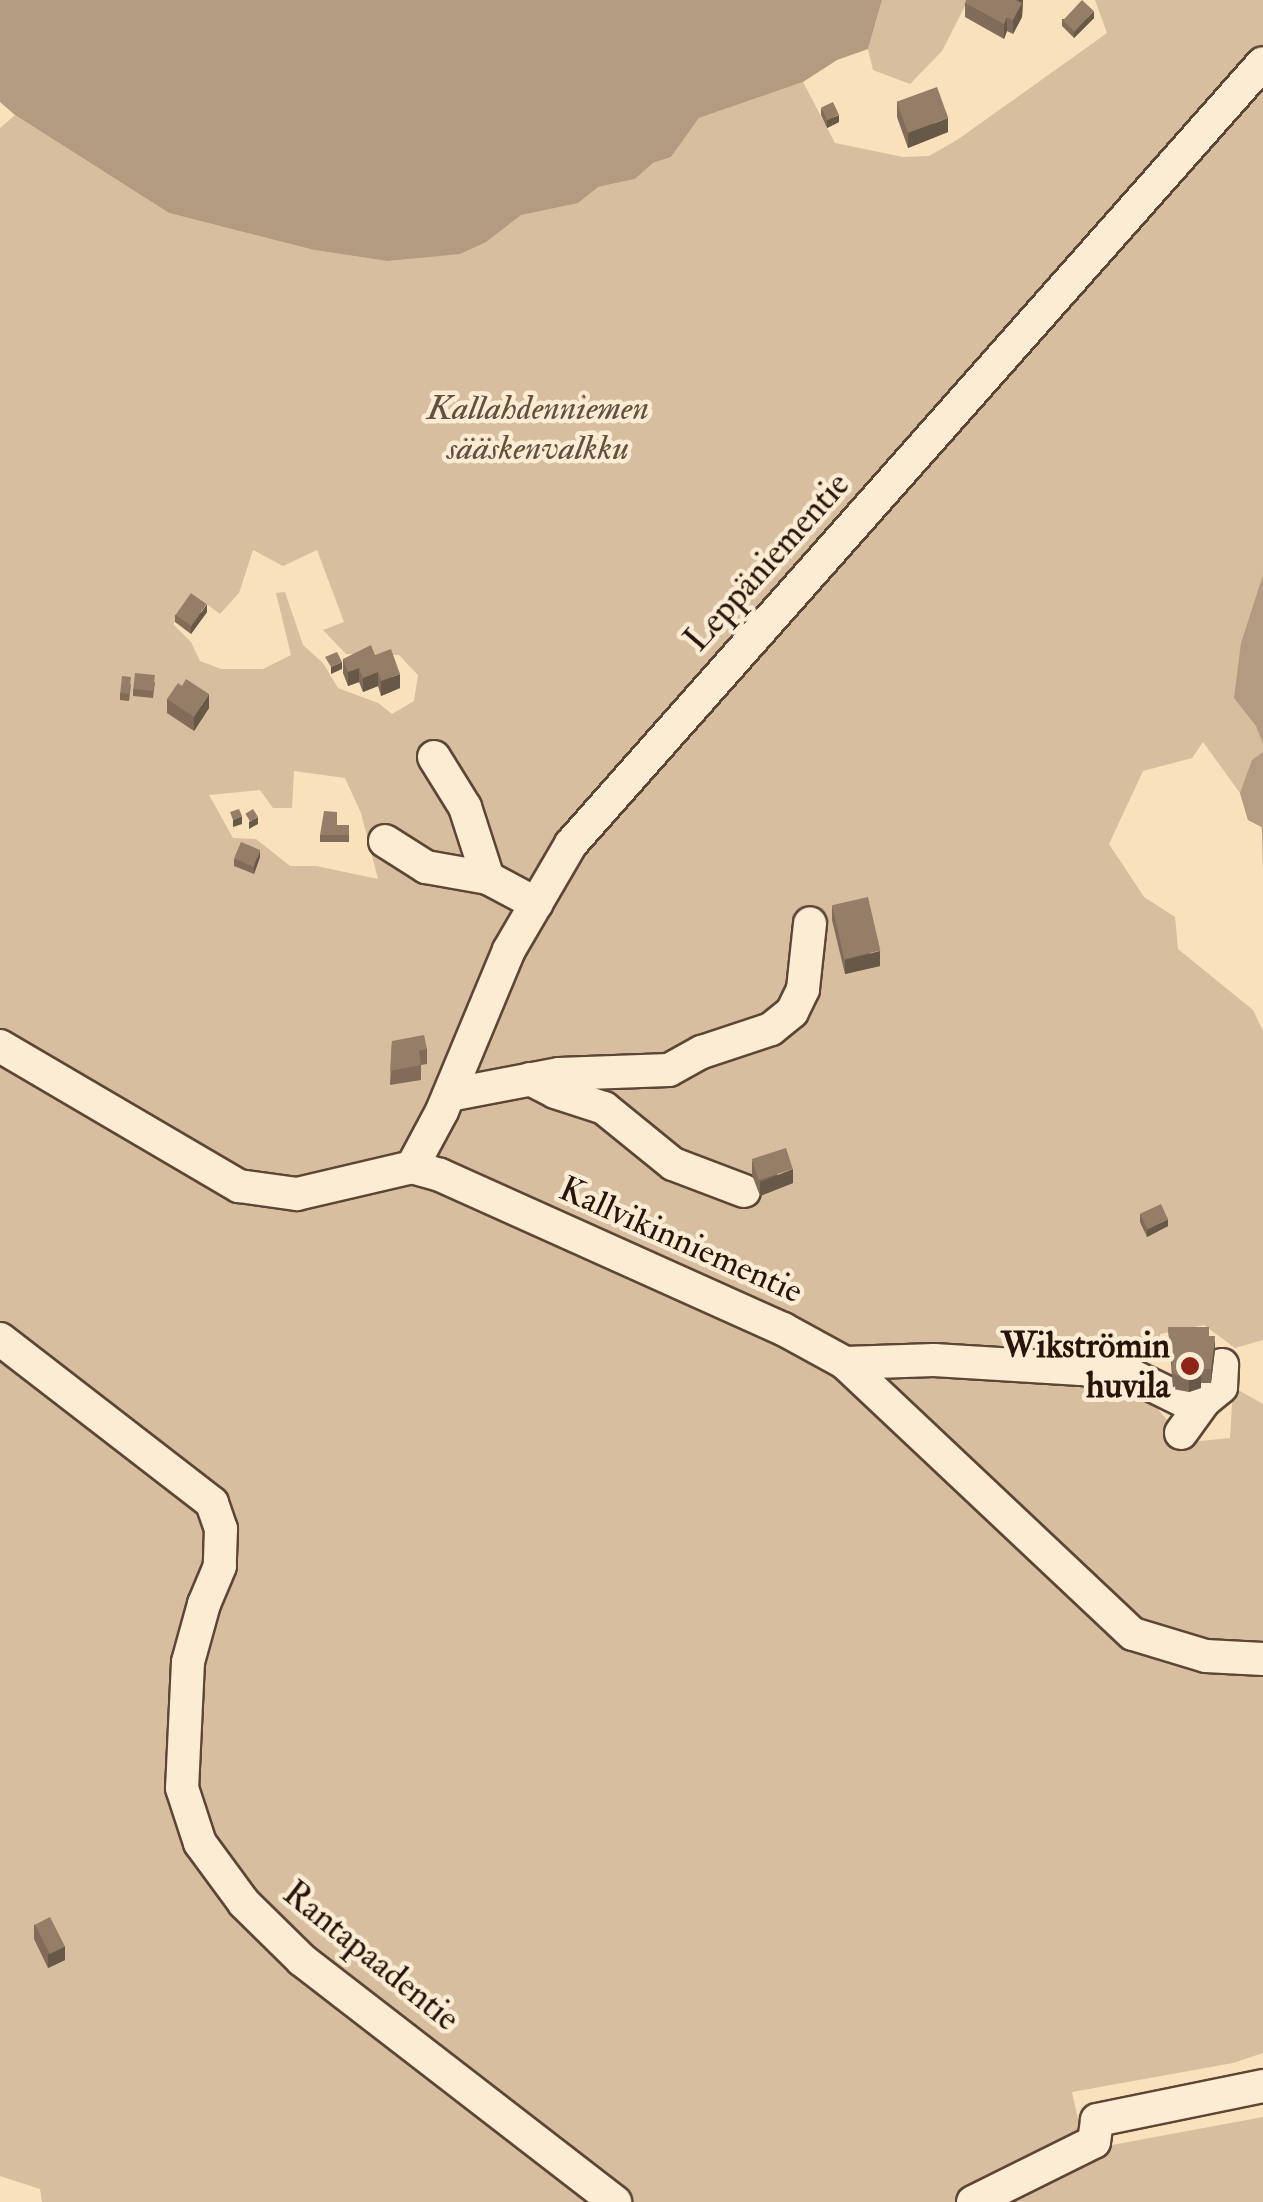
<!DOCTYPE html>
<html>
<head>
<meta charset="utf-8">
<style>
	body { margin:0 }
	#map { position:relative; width:1263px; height:2202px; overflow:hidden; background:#f9e1bc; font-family:"IM FELL Double Pica",serif }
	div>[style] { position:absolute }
	.green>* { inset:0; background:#d6be9e }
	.water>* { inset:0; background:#b29b7f }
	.roads { filter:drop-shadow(2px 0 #5d4636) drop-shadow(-2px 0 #5d4636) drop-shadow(0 2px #5d4636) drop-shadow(0 -2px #5d4636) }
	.minor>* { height:32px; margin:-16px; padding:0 16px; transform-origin:16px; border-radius:16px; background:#fbecd3 }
	.wall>* { inset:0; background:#806c59 }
	.shaded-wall>* { inset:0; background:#685848 }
	.building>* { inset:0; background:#957e67; transform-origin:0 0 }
	.dots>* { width:28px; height:28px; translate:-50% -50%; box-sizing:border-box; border:5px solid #fbecd3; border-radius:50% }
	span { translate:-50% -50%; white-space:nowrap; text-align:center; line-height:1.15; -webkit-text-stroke:9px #fbecd3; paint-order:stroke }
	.park-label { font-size:35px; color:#664f3e; font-style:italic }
	.street-label { font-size:35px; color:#29130a }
	.poi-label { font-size:35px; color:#29130a; font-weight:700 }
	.right { translate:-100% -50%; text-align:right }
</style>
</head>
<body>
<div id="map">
	<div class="green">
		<i style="clip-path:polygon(882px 0,968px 0,942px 51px,910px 84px,873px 70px,868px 49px)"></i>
		<i style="clip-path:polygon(evenodd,1095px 0,1263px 0,1263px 837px,1261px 827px,1248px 820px,1240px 793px,1203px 742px,1192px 758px,1143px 771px,1109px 844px,1144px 897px,1175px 917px,1178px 949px,1253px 1010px,1263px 1031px,1263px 1340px,1235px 1348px,1204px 1325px,1160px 1334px,1159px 1352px,1054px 1353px,1142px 1391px,1168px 1421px,1180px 1443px,1230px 1438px,1233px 1387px,1263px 1404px,1263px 2053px,1233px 2063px,1072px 2092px,1085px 2150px,1263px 2117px,1263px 2202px,42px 2202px,40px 2189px,0 2176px,0 128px,15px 115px,169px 213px,314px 250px,387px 261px,598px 187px,635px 179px,653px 163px,671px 157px,699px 118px,803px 82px,835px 143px,903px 157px,929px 156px,957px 140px,1107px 33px,1095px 0,253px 550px,283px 566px,317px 550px,344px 622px,323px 630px,346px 654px,399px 655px,418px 675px,414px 701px,392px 714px,378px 703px,338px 688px,323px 663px,303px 645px,285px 592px,276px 593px,291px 655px,263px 669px,221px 669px,200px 661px,191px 642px,173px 624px,193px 594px,220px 614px,239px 593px,253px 550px,1095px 0,294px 771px,345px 778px,361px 813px,378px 879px,316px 866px,290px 866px,256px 839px,233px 838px,209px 795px,260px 790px,273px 808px,292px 808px,294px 771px)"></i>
	</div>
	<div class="water">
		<i style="clip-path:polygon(0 0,882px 0,868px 49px,837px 60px,803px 82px,699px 118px,671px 157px,653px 163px,635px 179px,598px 187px,578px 203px,521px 215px,486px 242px,460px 254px,387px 261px,314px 250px,169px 213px,15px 115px,0 102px)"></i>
		<i style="clip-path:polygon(1263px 575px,1263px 744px,1256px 726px,1234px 698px,1241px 643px)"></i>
		<i style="clip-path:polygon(1263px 752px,1263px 873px,1262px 827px,1248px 820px,1240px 793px,1252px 760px)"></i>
	</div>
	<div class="roads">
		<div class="minor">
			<i style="left:434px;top:757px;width:59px;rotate:58.2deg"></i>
			<i style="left:465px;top:807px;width:75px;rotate:72.1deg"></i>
			<i style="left:385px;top:841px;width:49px;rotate:32.4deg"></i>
			<i style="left:426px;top:867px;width:63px;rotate:10.1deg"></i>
			<i style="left:488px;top:878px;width:55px;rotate:28deg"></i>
			<i style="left:0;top:1046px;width:277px;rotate:30.4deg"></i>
			<i style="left:239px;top:1186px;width:59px;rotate:7.9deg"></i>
			<i style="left:297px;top:1194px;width:118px;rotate:-13.2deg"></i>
			<i style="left:412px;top:1167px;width:29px;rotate:16deg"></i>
			<i style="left:440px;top:1175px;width:376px;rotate:24.2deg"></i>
			<i style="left:783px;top:1329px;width:71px;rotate:28.7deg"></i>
			<i style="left:845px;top:1363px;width:395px;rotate:43.3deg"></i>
			<i style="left:1133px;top:1634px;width:76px;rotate:16.8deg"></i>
			<i style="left:1206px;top:1656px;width:57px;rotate:3deg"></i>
			<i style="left:530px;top:1079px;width:28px;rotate:27deg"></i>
			<i style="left:555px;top:1092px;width:52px;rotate:18.1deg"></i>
			<i style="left:604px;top:1108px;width:89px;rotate:39.1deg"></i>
			<i style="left:673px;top:1164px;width:76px;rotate:20.8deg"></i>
			<i style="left:449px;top:1095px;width:112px;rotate:-10.8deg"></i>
			<i style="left:559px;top:1074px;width:110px;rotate:-2.1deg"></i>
			<i style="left:669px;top:1070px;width:38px;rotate:-29deg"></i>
			<i style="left:702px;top:1052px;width:73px;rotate:-18.4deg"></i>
			<i style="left:771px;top:1029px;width:27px;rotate:-39deg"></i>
			<i style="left:792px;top:1012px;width:25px;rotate:-64deg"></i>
			<i style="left:803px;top:989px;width:66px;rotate:-83.9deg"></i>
			<i style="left:412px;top:1167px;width:64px;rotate:-61.8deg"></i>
			<i style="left:442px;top:1111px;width:174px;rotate:-67.4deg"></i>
			<i style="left:509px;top:950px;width:123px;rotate:-59.7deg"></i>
			<i style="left:571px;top:844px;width:1043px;rotate:-48.46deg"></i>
			<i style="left:0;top:1339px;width:268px;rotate:37.7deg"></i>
			<i style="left:212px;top:1503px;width:28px;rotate:71deg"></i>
			<i style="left:221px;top:1529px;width:37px;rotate:92deg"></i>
			<i style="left:220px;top:1566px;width:41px;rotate:112.8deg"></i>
			<i style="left:204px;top:1604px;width:60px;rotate:105.4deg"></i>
			<i style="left:188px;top:1662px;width:126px;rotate:92.7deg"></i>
			<i style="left:182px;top:1788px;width:58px;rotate:71.9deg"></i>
			<i style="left:200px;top:1843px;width:74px;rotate:53.7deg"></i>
			<i style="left:244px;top:1903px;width:81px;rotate:44.5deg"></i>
			<i style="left:302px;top:1960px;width:396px;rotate:37.7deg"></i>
			<i style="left:845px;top:1363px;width:89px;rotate:-1.9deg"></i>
			<i style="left:934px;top:1360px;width:147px;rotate:3.5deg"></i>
			<i style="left:1081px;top:1369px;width:52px;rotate:7.7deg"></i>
			<i style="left:1133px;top:1376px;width:57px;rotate:26.1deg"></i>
			<i style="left:1184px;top:1401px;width:20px"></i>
			<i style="left:1204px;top:1401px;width:22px;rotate:-39deg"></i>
			<i style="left:1221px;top:1387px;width:22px;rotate:-87deg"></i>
			<i style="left:1181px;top:1433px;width:39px;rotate:-54deg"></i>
			<i style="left:973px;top:2202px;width:135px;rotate:-26.4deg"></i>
			<i style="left:1094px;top:2142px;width:22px;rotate:-82deg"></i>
			<i style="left:1097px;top:2120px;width:169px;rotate:-11.6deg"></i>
		</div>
	</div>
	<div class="wall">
		<i style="clip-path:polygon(1023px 0,1022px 17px,1013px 34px,1007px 31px,1004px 39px,965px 17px,965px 3px)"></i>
		<i style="clip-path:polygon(1094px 18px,1074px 38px,1062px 26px,1062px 19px)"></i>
		<i style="clip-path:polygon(897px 102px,948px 132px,908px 148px,897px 117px)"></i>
		<i style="clip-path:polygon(821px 108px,839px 122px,827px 128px,821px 115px)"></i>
		<i style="clip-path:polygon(207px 612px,191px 634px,175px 622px,175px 615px)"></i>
		<i style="clip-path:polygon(375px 655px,400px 688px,381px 696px,378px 686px,363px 692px,359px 682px,348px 686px,343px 673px,343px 659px)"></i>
		<i style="clip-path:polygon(155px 682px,153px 698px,133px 696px,133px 689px)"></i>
		<i style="clip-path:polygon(131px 684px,129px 701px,120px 700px,120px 693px)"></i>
		<i style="clip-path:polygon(167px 699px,209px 708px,194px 731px,167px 713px)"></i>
		<i style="clip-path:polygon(337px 825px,349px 825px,349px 842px,320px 842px,320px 835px)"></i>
		<i style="clip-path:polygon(260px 857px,254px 874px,234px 866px,234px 859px)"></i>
		<i style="clip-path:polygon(832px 906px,880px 966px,845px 974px,832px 920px)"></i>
		<i style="clip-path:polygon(392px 1041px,427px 1049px,427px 1064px,421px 1065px,421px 1080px,390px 1085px)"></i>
		<i style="clip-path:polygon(752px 1161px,793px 1183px,760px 1196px,752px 1175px)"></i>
		<i style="clip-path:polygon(1140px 1214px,1168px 1226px,1147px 1237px,1140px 1222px)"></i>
		<i style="clip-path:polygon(1168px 1327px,1209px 1336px,1215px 1350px,1211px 1383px,1201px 1383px,1201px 1388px,1189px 1392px,1173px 1389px)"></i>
		<i style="clip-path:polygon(34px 1924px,65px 1960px,48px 1968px,34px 1939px)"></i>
	</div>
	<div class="shaded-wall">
		<i style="clip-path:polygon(1016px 0,1023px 0,1022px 17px,1013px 34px,1013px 20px)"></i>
		<i style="clip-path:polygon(1094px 11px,1094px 18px,1074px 38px,1074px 31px)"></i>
		<i style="clip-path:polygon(1007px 17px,1007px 31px,1004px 39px,1004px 24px)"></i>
		<i style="clip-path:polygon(839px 115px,839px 122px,827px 128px,827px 120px)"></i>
		<i style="clip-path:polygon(948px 118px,948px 132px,908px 148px,908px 133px)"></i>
		<i style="clip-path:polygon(207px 604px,207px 612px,191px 634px,191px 627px)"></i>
		<i style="clip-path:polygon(342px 662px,342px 669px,331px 674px,331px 667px)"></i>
		<i style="clip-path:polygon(359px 668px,359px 682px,348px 686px,348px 672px)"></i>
		<i style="clip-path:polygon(378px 672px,378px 686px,363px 692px,363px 678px)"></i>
		<i style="clip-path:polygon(400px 674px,400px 688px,381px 696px,381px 681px)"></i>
		<i style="clip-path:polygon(209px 694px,209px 708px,194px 731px,194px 717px)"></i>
		<i style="clip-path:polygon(242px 816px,242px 824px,233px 827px,233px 820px)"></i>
		<i style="clip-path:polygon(258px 817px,258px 824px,249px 829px,249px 822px)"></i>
		<i style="clip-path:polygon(260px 850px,260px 857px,254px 874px,254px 866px)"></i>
		<i style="clip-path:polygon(880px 951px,880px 966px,845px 974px,845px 960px)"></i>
		<i style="clip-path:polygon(793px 1169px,793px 1183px,760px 1196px,760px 1182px)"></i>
		<i style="clip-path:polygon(1168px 1219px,1168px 1226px,1147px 1237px,1147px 1230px)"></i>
		<i style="clip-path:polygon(1215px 1336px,1215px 1350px,1211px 1383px,1211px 1369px)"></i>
		<i style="clip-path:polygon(1201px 1374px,1201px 1388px,1189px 1392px,1189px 1378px)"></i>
		<i style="clip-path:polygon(65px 1946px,65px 1960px,48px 1968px,48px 1954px)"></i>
	</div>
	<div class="building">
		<i style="clip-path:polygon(966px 0,1016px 0,1022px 3px,1013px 20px,1007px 17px,1004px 24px,965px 3px)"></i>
		<i style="left:1082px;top:0;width:16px;height:28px;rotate:43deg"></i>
		<i style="left:937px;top:87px;width:33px;height:43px;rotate:70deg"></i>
		<i style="left:833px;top:102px;width:14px;height:13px;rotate:65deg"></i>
		<i style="left:191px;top:593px;width:19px;height:27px;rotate:35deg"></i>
		<i style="clip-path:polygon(371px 645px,375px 655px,391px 649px,400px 674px,381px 681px,378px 672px,363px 678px,359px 668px,348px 672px,343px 659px)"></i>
		<i style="clip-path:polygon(337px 652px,342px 662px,331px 667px,325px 657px)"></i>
		<i style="left:135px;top:673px;width:20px;height:16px;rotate:6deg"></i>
		<i style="left:122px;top:676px;width:9px;height:17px;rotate:6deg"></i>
		<i style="clip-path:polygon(186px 679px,209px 694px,194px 717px,167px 699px,178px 683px,182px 686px)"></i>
		<i style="clip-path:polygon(239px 809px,242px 816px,233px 820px,230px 812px)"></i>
		<i style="left:253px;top:809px;width:9px;height:9px;rotate:58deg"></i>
		<i style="clip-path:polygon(324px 811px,337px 812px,337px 825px,349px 825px,349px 835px,320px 835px)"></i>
		<i style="left:241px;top:842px;width:21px;height:18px;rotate:23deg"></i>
		<i style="left:868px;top:897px;width:55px;height:37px;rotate:77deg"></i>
		<i style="clip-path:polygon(424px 1035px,427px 1049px,419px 1051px,421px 1065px,390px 1071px,392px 1041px)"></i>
		<i style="left:786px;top:1148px;width:22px;height:36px;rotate:72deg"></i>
		<i style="left:1161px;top:1204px;width:17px;height:23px;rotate:65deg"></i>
		<i style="clip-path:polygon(1168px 1327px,1209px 1327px,1209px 1336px,1215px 1336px,1211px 1369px,1201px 1369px,1201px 1374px,1189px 1378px,1173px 1374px)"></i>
		<i style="left:50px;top:1917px;width:33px;height:17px;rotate:63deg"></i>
	</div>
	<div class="dots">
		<i style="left:1190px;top:1366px;background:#8f2418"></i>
	</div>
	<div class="park-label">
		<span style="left:538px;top:428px">Kallahdenniemen<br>sääskenvalkku</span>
	</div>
	<div class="street-label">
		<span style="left:767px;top:562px;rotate:-48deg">Leppäniementie</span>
		<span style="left:681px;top:1240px;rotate:24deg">Kallvikinniementie</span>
		<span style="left:371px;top:1956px;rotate:39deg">Rantapaadentie</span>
	</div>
	<div class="poi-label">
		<span class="right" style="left:1170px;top:1366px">Wikströmin<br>huvila</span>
	</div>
</div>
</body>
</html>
